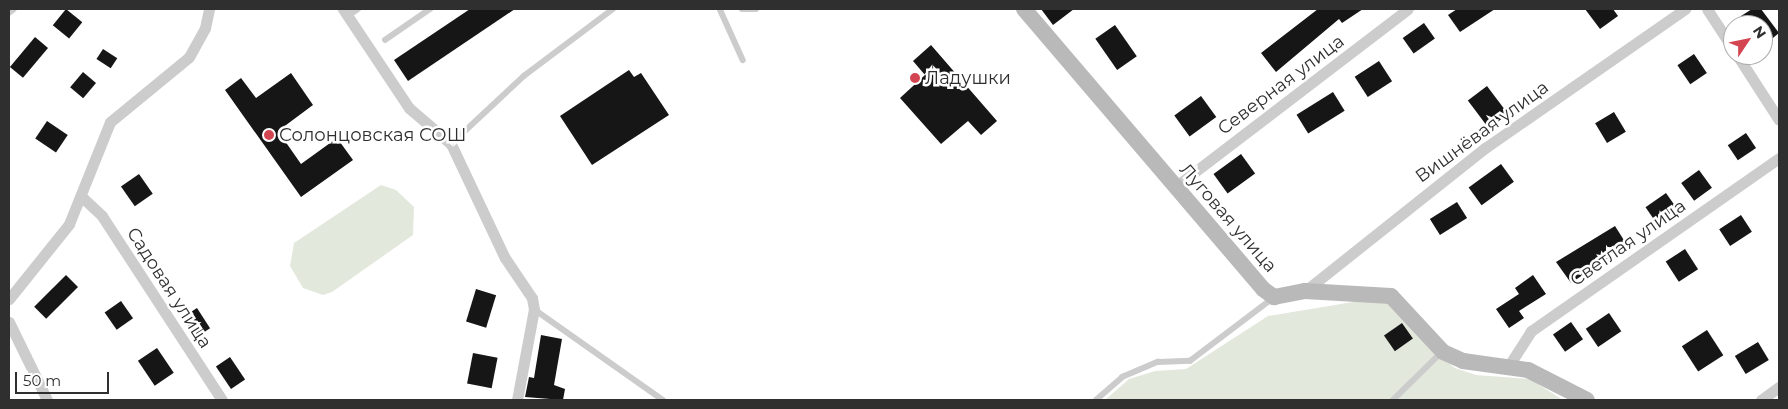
<!DOCTYPE html>
<html>
<head>
<meta charset="utf-8">
<style>
	body { margin:0 }
	#map { position:relative; width:1788px; height:409px; overflow:hidden; background:#fff; font-family:Montserrat,sans-serif }
	div>[style] { position:absolute }
	.green>* { inset:0; background:#e3e8dc }
	.building>* { inset:0; background:#161616; transform-origin:0 0 }
	.lane>* { height:5.5px; margin:-2.75px; padding:0 2.75px; transform-origin:2.75px; border-radius:2.75px; background:#ccc }
	.street>* { height:11px; margin:-5.5px; padding:0 5.5px; transform-origin:5.5px; border-radius:5.5px; background:#ccc }
	.secondary>* { height:16px; margin:-8px; padding:0 8px; transform-origin:8px; border-radius:8px; background:#b9b9b9 }
	.dots>* { width:14px; height:14px; translate:-50% -50%; box-sizing:border-box; border:2px solid #fff; border-radius:50% }
	span { translate:-50% -50%; white-space:nowrap; text-align:center; line-height:1.15; -webkit-text-stroke:5px #fff; paint-order:stroke }
	.poi-label { font-size:18px; color:#2f2f2f }
	.left { translate:0 -50%; text-align:left }
	.street-label { font-size:18px; color:#2f2f2f }
	.frame { position:absolute; inset:0; border:10px solid #2f2f2f; pointer-events:none }
	.north { position:absolute; left:1723px; top:15px; width:50px; height:50px; box-sizing:border-box; background:#fff; border:1px solid #acacac; border-radius:50%; rotate:56deg; font-size:14px; font-weight:700; line-height:20px; text-align:center; color:#2f2f2f }
	.north::after { content:''; display:block; margin:auto; width:18px; height:22px; background:#d34551; clip-path:polygon(50% 0,100% 100%,50% 72%,0 100%) }
	.scale { position:absolute; left:15px; top:372px; width:94px; height:22px; box-sizing:border-box; border:2px solid #2f2f2f; border-top:0; padding-left:6px; font-size:15px; line-height:18px; white-space:nowrap; color:#2f2f2f; -webkit-text-stroke:4px #fff; paint-order:stroke }
</style>
</head>
<body>
<div id="map">
	<div class="green">
		<i style="clip-path:polygon(381px 185px,396px 190px,414px 207px,413px 235px,332px 292px,323px 295px,303px 288px,290px 266px,294px 243px)"></i>
		<i style="clip-path:polygon(1359px 301px,1391px 303px,1427px 346px,1455px 368px,1476px 375px,1530px 379px,1563px 400px,1105px 400px,1129px 379px,1155px 371px,1186px 369px,1268px 316px)"></i>
	</div>
	<div class="building">
		<i style="left:66px;top:9px;width:21px;height:21px;rotate:39deg"></i>
		<i style="clip-path:polygon(470px 9px,515px 9px,408px 81px,394px 60px)"></i>
		<i style="clip-path:polygon(1041px 9px,1074px 9px,1053px 25px)"></i>
		<i style="clip-path:polygon(1318px 9px,1363px 9px,1342px 23px,1339px 19px,1276px 72px,1261px 53px)"></i>
		<i style="clip-path:polygon(1457px 9px,1495px 9px,1460px 32px,1448px 15px)"></i>
		<i style="clip-path:polygon(1585px 9px,1613px 9px,1618px 16px,1600px 29px)"></i>
		<i style="clip-path:polygon(1752px 9px,1761px 9px,1779px 33px,1763px 46px,1763px 25px,1748px 25px,1741px 16px)"></i>
		<i style="left:1424px;top:23px;width:19px;height:26px;rotate:55deg"></i>
		<i style="left:1115px;top:25px;width:38px;height:24px;rotate:55deg"></i>
		<i style="left:35px;top:37px;width:17px;height:39px;rotate:40deg"></i>
		<i style="clip-path:polygon(931px 45px,997px 121px,981px 135px,968px 121px,941px 144px,900px 98px,925px 75px,913px 61px)"></i>
		<i style="left:103px;top:49px;width:17px;height:12px;rotate:33deg"></i>
		<i style="left:1694px;top:54px;width:23px;height:20px;rotate:56deg"></i>
		<i style="left:1379px;top:61px;width:24px;height:29px;rotate:57deg"></i>
		<i style="clip-path:polygon(629px 70px,634px 77px,641px 73px,669px 115px,592px 165px,560px 116px)"></i>
		<i style="left:83px;top:72px;width:17px;height:20px;rotate:40deg"></i>
		<i style="clip-path:polygon(291px 73px,313px 105px,278px 131px,301px 164px,337px 138px,353px 160px,301px 197px,225px 90px,241px 78px,256px 98px)"></i>
		<i style="left:1487px;top:86px;width:35px;height:24px;rotate:53deg"></i>
		<i style="left:1333px;top:92px;width:22px;height:43px;rotate:58deg"></i>
		<i style="left:1201px;top:96px;width:26px;height:33px;rotate:54deg"></i>
		<i style="left:1614px;top:112px;width:23px;height:22px;rotate:59deg"></i>
		<i style="left:47px;top:121px;width:25px;height:21px;rotate:34deg"></i>
		<i style="left:1746px;top:133px;width:18px;height:22px;rotate:56deg"></i>
		<i style="left:1241px;top:154px;width:24px;height:34px;rotate:54deg"></i>
		<i style="left:1501px;top:164px;width:22px;height:40px;rotate:54deg"></i>
		<i style="left:1699px;top:170px;width:22px;height:22px;rotate:54deg"></i>
		<i style="left:139px;top:174px;width:24px;height:22px;rotate:55deg"></i>
		<i style="left:1666px;top:193px;width:19px;height:25px;rotate:55deg"></i>
		<i style="left:1457px;top:202px;width:19px;height:32px;rotate:58deg"></i>
		<i style="left:1741px;top:215px;width:20px;height:26px;rotate:57deg"></i>
		<i style="clip-path:polygon(1615px 226px,1627px 245px,1571px 283px,1556px 262px)"></i>
		<i style="left:1685px;top:249px;width:24px;height:23px;rotate:57deg"></i>
		<i style="left:66px;top:275px;width:17px;height:45px;rotate:45deg"></i>
		<i style="clip-path:polygon(1533px 275px,1546px 294px,1519px 311px,1524px 318px,1509px 328px,1496px 309px,1519px 294px,1515px 288px)"></i>
		<i style="left:476px;top:289px;width:21px;height:34px;rotate:17deg"></i>
		<i style="left:121px;top:301px;width:21px;height:20px;rotate:55deg"></i>
		<i style="left:197px;top:308px;width:24px;height:17px;rotate:57deg"></i>
		<i style="left:1609px;top:313px;width:22px;height:28px;rotate:56deg"></i>
		<i style="left:1571px;top:322px;width:21px;height:22px;rotate:55deg"></i>
		<i style="left:1402px;top:323px;width:19px;height:22px;rotate:55deg"></i>
		<i style="left:1707px;top:330px;width:30px;height:30px;rotate:57deg"></i>
		<i style="clip-path:polygon(541px 335px,562px 339px,554px 385px,565px 389px,563px 400px,525px 397px,529px 377px,534px 378px)"></i>
		<i style="left:1758px;top:342px;width:21px;height:27px;rotate:59deg"></i>
		<i style="left:157px;top:348px;width:30px;height:23px;rotate:56deg"></i>
		<i style="left:473px;top:353px;width:25px;height:31px;rotate:11deg"></i>
		<i style="left:230px;top:357px;width:27px;height:17px;rotate:56deg"></i>
	</div>
	<div class="lane">
		<i style="left:720px;top:9px;width:56px;rotate:65.7deg"></i>
		<i style="left:742px;top:9px;width:14px"></i>
		<i style="left:9px;top:13px;width:6px;rotate:-39deg"></i>
		<i style="left:348px;top:16px;width:12px;rotate:-35deg"></i>
		<i style="left:385px;top:40px;width:55px;rotate:-34.6deg"></i>
		<i style="left:451px;top:144px;width:100px;rotate:-43deg"></i>
		<i style="left:524px;top:76px;width:111px;rotate:-37deg"></i>
		<i style="left:534px;top:309px;width:158px;rotate:35.2deg"></i>
		<i style="left:1096px;top:400px;width:35px;rotate:-41deg"></i>
		<i style="left:1122px;top:377px;width:39px;rotate:-23deg"></i>
		<i style="left:1158px;top:362px;width:32px;rotate:-2deg"></i>
		<i style="left:1190px;top:361px;width:104px;rotate:-37.2deg"></i>
		<i style="left:1393px;top:400px;width:67px;rotate:-44.4deg"></i>
	</div>
	<div class="street">
		<i style="left:343px;top:9px;width:119px;rotate:56.3deg"></i>
		<i style="left:409px;top:108px;width:55px;rotate:40.6deg"></i>
		<i style="left:451px;top:144px;width:126px;rotate:64.7deg"></i>
		<i style="left:505px;top:258px;width:48px;rotate:56deg"></i>
		<i style="left:532px;top:298px;width:11px;rotate:80deg"></i>
		<i style="left:534px;top:309px;width:93px;rotate:100.6deg"></i>
		<i style="left:1707px;top:9px;width:48px;rotate:57deg"></i>
		<i style="left:1737px;top:55px;width:77px;rotate:57.1deg"></i>
		<i style="left:1175px;top:187px;width:293px;rotate:-37.4deg"></i>
		<i style="left:83px;top:198px;width:26px;rotate:43deg"></i>
		<i style="left:102px;top:216px;width:220px;rotate:56.9deg"></i>
		<i style="left:1305px;top:291px;width:230px;rotate:-38.5deg"></i>
		<i style="left:1485px;top:148px;width:244px;rotate:-34.8deg"></i>
		<i style="left:9px;top:299px;width:96px;rotate:-51.3deg"></i>
		<i style="left:69px;top:224px;width:110px;rotate:-68.1deg"></i>
		<i style="left:110px;top:122px;width:102px;rotate:-39.4deg"></i>
		<i style="left:189px;top:57px;width:33px;rotate:-61deg"></i>
		<i style="left:205px;top:28px;width:19px;rotate:-78deg"></i>
		<i style="left:9px;top:322px;width:87px;rotate:64deg"></i>
		<i style="left:1508px;top:367px;width:43px;rotate:-57.4deg"></i>
		<i style="left:1531px;top:331px;width:302px;rotate:-34.9deg"></i>
		<i style="left:1761px;top:400px;width:22px;rotate:-36deg"></i>
	</div>
	<div class="secondary">
		<i style="left:1024px;top:9px;width:368px;rotate:49.5deg"></i>
		<i style="left:1263px;top:289px;width:14px;rotate:36deg"></i>
		<i style="left:1274px;top:297px;width:32px;rotate:-11deg"></i>
		<i style="left:1305px;top:291px;width:86px;rotate:3.3deg"></i>
		<i style="left:1391px;top:296px;width:76px;rotate:47.1deg"></i>
		<i style="left:1443px;top:352px;width:22px;rotate:24deg"></i>
		<i style="left:1463px;top:361px;width:66px;rotate:7.9deg"></i>
		<i style="left:1528px;top:370px;width:66px;rotate:27deg"></i>
	</div>
	<div class="dots">
		<i style="left:915px;top:78px;background:#d34551"></i>
		<i style="left:269px;top:135px;background:#d34551"></i>
	</div>
	<div class="poi-label">
		<span class="left" style="left:925px;top:78px">Ладушки</span>
		<span class="left" style="left:279px;top:135px">Солонцовская СОШ</span>
	</div>
	<div class="street-label">
		<span style="left:1281px;top:85px;rotate:-37deg">Северная улица</span>
		<span style="left:1482px;top:132px;rotate:-36deg">Вишнёвая улица</span>
		<span style="left:1228px;top:218px;rotate:49deg">Луговая улица</span>
		<span style="left:1628px;top:243px;rotate:-35deg">Светлая улица</span>
		<span style="left:169px;top:288px;rotate:57deg">Садовая улица</span>
	</div>
	<div class="frame"></div>
	<div class="north">N</div>
	<div class="scale">50 m</div>
</div>
</body>
</html>
